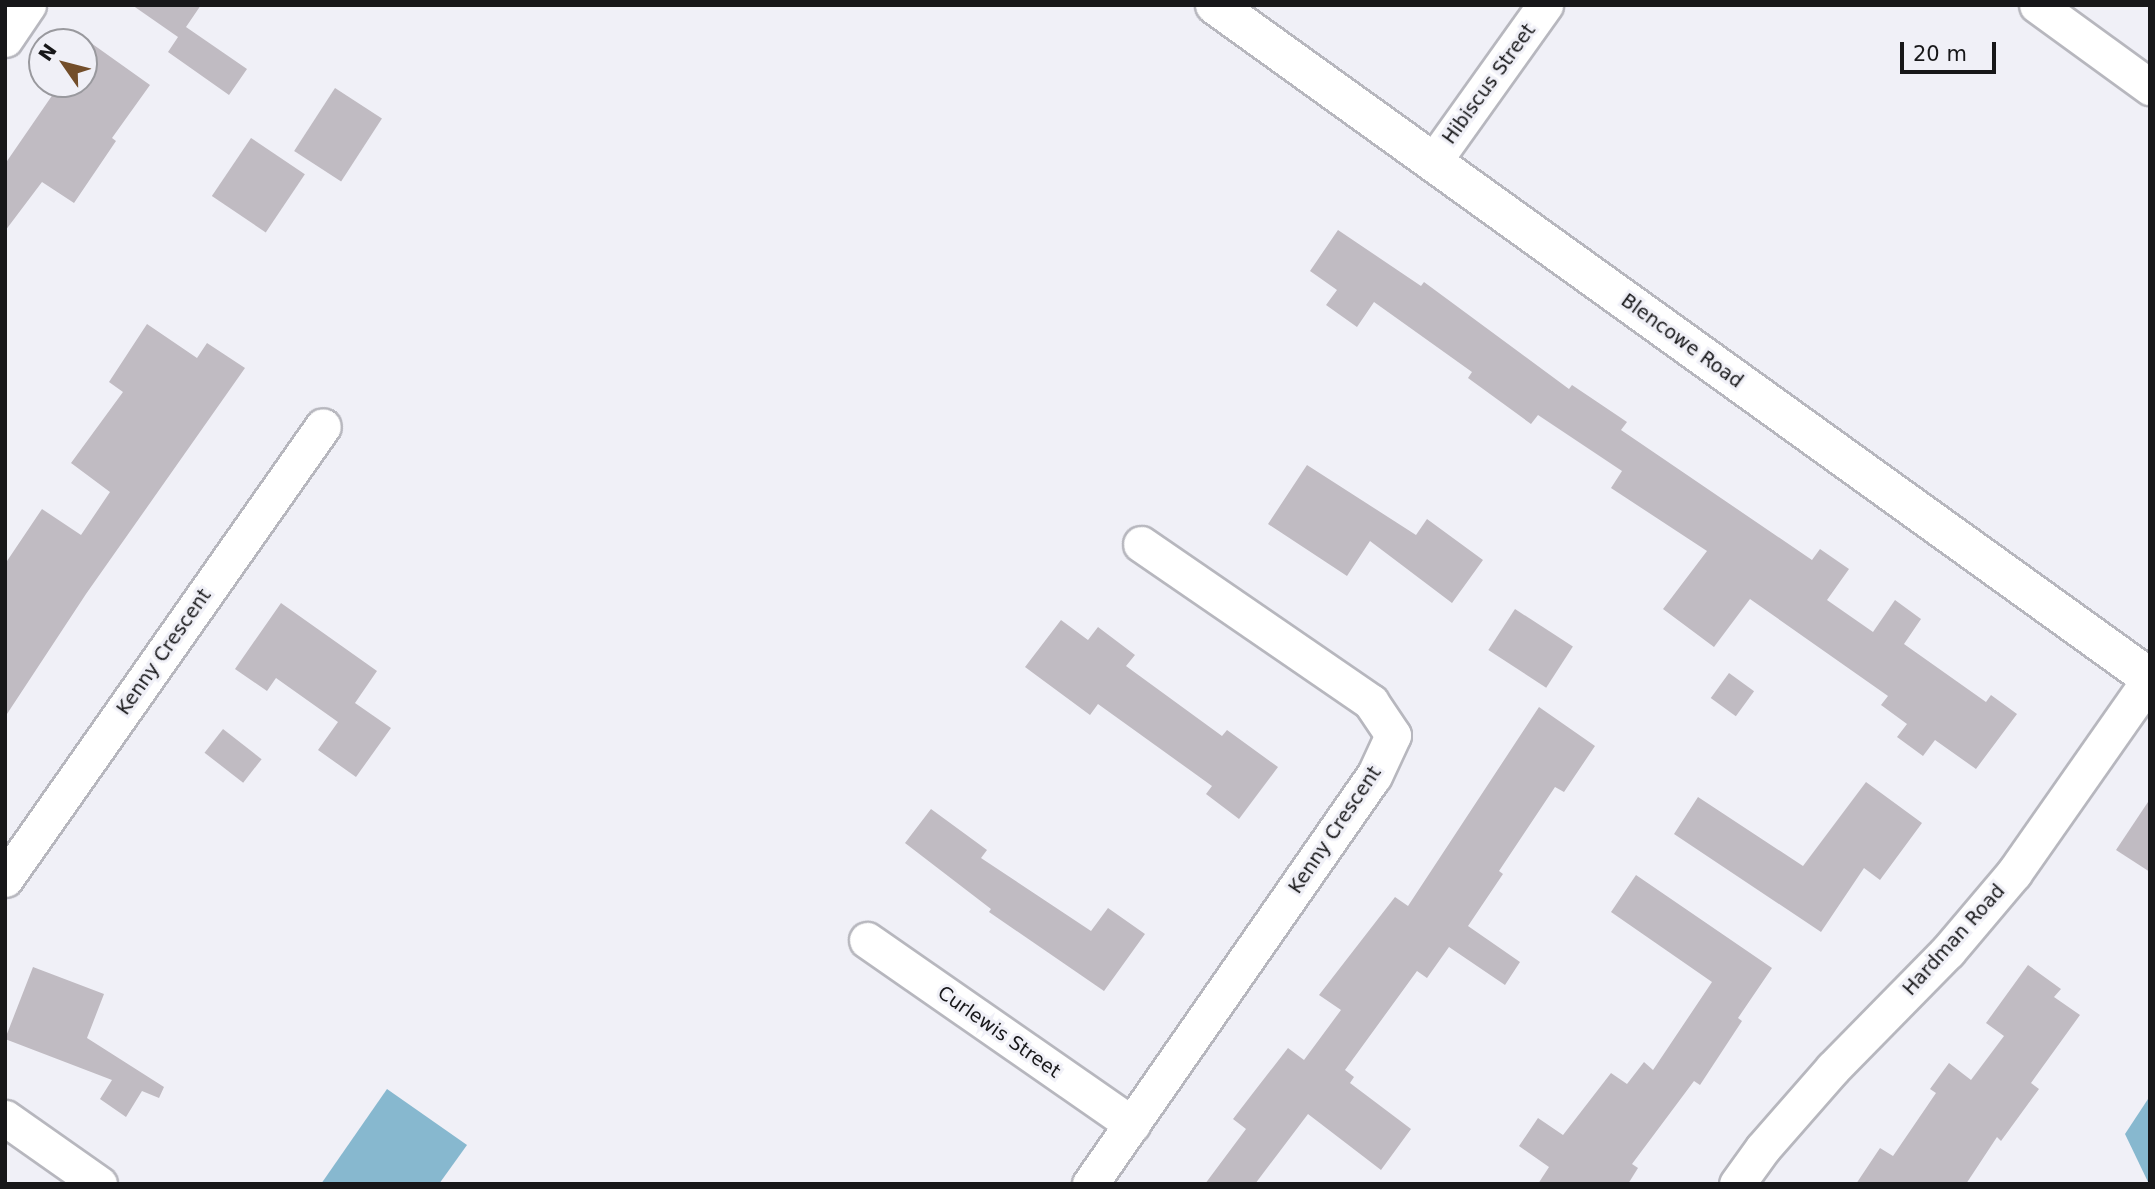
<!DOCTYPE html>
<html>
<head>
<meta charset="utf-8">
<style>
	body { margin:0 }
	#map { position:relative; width:2155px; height:1189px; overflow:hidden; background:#f0f0f7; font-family:"DejaVu Sans",sans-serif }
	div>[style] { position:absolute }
	.water>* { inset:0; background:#87b8cf }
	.building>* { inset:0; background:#c0bbc2; transform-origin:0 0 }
	.roads { filter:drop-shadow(2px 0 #b7b7be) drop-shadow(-2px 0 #b7b7be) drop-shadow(0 2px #b7b7be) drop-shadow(0 -2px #b7b7be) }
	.street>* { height:35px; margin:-17.5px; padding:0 17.5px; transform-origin:17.5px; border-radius:17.5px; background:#fff }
	.secondary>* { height:38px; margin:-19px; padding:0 19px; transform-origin:19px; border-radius:19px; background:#fff }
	span { translate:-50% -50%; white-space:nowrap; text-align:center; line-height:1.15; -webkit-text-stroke:6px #f0f0f7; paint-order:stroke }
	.street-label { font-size:19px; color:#171719 }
	.frame { position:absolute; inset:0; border:7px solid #171719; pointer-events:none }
	.north { position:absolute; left:28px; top:28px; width:70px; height:70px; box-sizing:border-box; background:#f0f0f7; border:2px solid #99999e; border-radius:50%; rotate:305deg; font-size:19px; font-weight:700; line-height:28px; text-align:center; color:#171719 }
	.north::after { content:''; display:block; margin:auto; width:24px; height:32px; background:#734e2a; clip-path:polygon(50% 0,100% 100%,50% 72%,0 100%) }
	.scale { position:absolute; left:1900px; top:42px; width:96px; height:32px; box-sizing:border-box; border:4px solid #171719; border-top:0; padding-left:9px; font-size:21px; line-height:24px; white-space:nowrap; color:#171719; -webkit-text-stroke:5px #f0f0f7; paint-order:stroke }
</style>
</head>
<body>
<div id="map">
	<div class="water">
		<i style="clip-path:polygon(387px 1089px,467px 1145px,439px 1184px,321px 1184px)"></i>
		<i style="clip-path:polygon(2150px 1096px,2150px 1184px,2149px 1184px,2125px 1134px)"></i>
	</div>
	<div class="building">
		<i style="clip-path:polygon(132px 5px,201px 5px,186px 27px,247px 69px,229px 95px,168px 52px,178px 37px)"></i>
		<i style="clip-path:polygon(84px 38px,150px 85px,112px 138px,116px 141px,74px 203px,42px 182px,5px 231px,5px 164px,60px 84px,84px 84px)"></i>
		<i style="left:335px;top:88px;width:56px;height:75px;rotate:33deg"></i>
		<i style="left:251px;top:138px;width:65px;height:70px;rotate:34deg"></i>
		<i style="clip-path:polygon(1338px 230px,1421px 286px,1424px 282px,1569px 389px,1572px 385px,1627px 422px,1621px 430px,1812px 560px,1820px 549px,1849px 569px,1827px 600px,1873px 632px,1895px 600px,1921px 619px,1904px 644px,1986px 702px,1991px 695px,2017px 714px,1976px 769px,1935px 740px,1923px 756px,1897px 737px,1907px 724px,1881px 705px,1888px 696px,1750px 599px,1714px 647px,1663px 609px,1707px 551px,1611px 488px,1622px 471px,1538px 415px,1531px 424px,1468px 378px,1472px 372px,1374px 302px,1357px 327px,1326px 305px,1337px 290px,1310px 271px)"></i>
		<i style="clip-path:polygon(147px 324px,197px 358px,207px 343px,245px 368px,86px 594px,5px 717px,5px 564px,42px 509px,81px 535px,110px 492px,71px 463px,123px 392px,109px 382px)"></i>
		<i style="clip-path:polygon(1307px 465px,1416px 535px,1427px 519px,1483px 560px,1452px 603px,1370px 541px,1347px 576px,1268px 524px)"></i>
		<i style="clip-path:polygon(281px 603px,377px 671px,355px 703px,391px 728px,356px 777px,318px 750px,338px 722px,276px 678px,267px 691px,235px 669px)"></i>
		<i style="left:1515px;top:609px;width:69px;height:49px;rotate:33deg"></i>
		<i style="clip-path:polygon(1061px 620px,1088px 640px,1098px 627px,1135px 655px,1126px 666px,1222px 736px,1227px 730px,1278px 767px,1239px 819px,1206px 794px,1212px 786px,1098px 704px,1090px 715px,1025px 667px)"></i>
		<i style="left:1729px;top:673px;width:31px;height:31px;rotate:36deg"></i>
		<i style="clip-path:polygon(1539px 707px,1595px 746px,1564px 792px,1555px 787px,1499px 871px,1503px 874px,1468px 926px,1520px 962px,1505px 985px,1449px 947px,1427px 978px,1417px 971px,1345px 1070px,1354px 1077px,1350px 1083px,1411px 1129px,1381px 1170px,1308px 1114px,1255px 1184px,1205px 1184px,1246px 1129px,1233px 1119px,1253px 1093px,1288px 1048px,1304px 1060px,1341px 1010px,1319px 995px,1395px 897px,1408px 906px)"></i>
		<i style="left:223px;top:729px;width:49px;height:30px;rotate:38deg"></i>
		<i style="clip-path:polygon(1866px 782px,1922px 823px,1880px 880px,1864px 868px,1821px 932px,1674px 834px,1698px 797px,1803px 866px)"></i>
		<i style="clip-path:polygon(2150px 799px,2150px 872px,2116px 850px)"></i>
		<i style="clip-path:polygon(931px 809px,987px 850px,981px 858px,1091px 931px,1108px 908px,1145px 934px,1104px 991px,989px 912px,991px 909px,905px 843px)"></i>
		<i style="clip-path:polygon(1636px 875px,1772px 968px,1738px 1018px,1742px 1021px,1700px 1085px,1694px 1081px,1632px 1164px,1638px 1168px,1628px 1184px,1538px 1184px,1549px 1167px,1519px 1146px,1538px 1118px,1563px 1135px,1611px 1073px,1627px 1084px,1644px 1062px,1653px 1070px,1712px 982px,1611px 912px)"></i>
		<i style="clip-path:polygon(2028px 965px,2061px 989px,2054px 997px,2080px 1015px,2031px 1083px,2039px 1089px,2001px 1141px,1997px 1137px,1966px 1184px,1856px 1184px,1880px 1148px,1893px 1156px,1936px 1093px,1930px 1089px,1949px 1063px,1971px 1080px,2004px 1036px,1986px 1023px)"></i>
		<i style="clip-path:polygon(33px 967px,104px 994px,87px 1038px,164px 1087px,159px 1098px,142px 1091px,126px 1117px,100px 1099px,112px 1080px,5px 1039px)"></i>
	</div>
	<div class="roads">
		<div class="street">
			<i style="left:2037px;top:5px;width:140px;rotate:36deg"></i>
			<i style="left:5px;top:39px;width:41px;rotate:-55.9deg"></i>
			<i style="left:1433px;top:162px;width:193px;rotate:-54.5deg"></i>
			<i style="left:5px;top:879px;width:553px;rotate:-54.93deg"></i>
			<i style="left:867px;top:940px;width:323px;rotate:34.8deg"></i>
			<i style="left:5px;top:1118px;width:115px;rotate:35.1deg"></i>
			<i style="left:1090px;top:1184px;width:497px;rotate:-55.2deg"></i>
			<i style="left:1374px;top:776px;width:45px;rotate:-65.1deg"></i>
			<i style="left:1393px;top:735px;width:40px;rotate:-124deg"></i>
			<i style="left:1371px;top:702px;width:279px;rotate:-145.5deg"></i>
			<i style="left:1737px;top:1184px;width:44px;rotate:-54.2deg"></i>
			<i style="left:1763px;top:1148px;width:106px;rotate:-48.8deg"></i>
			<i style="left:1833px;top:1068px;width:164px;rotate:-45.5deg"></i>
			<i style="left:1948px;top:951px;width:102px;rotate:-49.8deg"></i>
			<i style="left:2014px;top:873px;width:237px;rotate:-55deg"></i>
		</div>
		<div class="secondary">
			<i style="left:1215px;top:5px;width:1152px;rotate:35.75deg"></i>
		</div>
	</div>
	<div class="street-label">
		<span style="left:1489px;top:84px;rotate:-54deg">Hibiscus Street</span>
		<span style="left:1682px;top:341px;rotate:36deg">Blencowe Road</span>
		<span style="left:164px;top:652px;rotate:-55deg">Kenny Crescent</span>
		<span style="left:1335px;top:830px;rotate:-56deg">Kenny Crescent</span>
		<span style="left:1954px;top:940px;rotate:-48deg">Hardman Road</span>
		<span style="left:999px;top:1032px;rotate:35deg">Curlewis Street</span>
	</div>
	<div class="frame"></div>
	<div class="north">N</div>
	<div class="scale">20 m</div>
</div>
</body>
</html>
